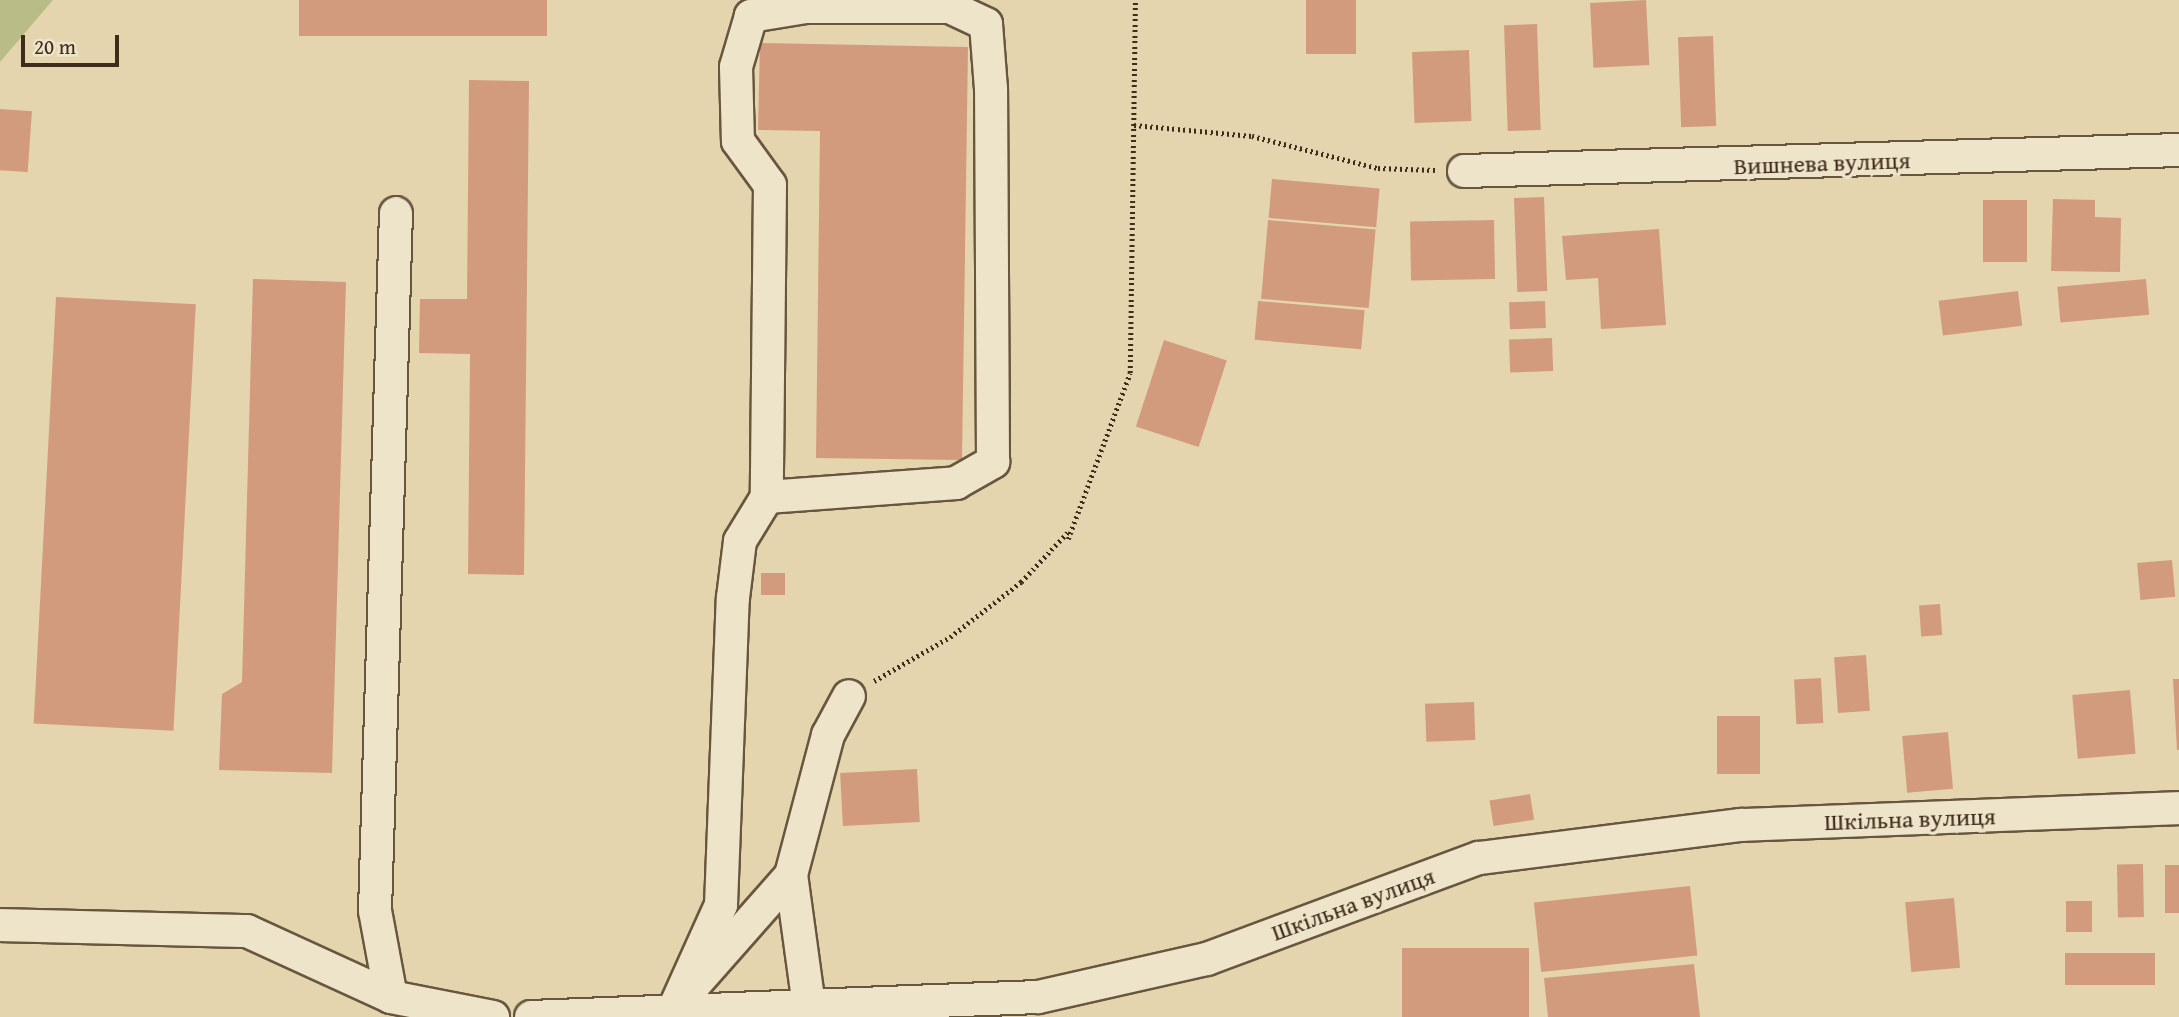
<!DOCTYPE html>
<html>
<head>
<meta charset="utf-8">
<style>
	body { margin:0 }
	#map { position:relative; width:2179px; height:1017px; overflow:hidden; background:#e4d5ae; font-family:"Gentium Book Plus",serif }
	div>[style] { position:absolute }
	.green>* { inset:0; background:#b9bc87 }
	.building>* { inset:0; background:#d29b7e; transform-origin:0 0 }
	.path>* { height:4.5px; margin-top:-2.25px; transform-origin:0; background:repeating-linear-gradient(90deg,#3f2c1a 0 2px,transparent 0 5.5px) }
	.roads { filter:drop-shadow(2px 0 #68563f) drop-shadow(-2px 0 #68563f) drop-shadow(0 2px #68563f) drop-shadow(0 -2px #68563f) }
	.minor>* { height:32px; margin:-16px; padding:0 16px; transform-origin:16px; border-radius:16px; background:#ede4ca }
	span { translate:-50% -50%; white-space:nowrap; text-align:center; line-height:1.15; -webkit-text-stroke:7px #ede4ca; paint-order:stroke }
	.street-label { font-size:24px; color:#3f2c1a }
	.scale { position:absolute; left:21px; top:35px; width:98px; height:32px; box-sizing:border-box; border:4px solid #3f2c1a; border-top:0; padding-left:9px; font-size:21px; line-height:24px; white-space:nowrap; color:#3f2c1a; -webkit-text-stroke:5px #ede4ca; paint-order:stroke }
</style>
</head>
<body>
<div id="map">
	<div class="green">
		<i style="clip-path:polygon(0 0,53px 0,0 62px)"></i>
	</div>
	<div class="building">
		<i style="left:299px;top:0;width:248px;height:36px"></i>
		<i style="left:1306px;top:0;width:50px;height:54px"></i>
		<i style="left:1646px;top:0;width:65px;height:56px;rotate:87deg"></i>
		<i style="left:1537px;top:24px;width:106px;height:33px;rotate:88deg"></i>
		<i style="left:1713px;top:36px;width:90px;height:35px;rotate:88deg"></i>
		<i style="clip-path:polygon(760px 43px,968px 47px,962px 460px,816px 458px,820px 131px,758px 130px)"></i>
		<i style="left:1469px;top:50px;width:71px;height:57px;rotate:88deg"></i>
		<i style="clip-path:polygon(469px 80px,529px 81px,524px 575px,468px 574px,470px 354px,419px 353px,420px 299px,467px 299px)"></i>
		<i style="left:0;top:109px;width:32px;height:61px;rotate:4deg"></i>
		<i style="left:1272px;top:179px;width:108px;height:39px;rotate:5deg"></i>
		<i style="left:1544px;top:197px;width:94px;height:30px;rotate:88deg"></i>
		<i style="clip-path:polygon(2053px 199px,2095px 200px,2095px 217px,2121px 218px,2120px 272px,2051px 271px)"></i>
		<i style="left:1983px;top:200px;width:44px;height:62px"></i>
		<i style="left:1268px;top:220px;width:108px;height:79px;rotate:5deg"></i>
		<i style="left:1494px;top:220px;width:59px;height:84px;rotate:89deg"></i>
		<i style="clip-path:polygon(1659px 229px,1666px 325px,1601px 329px,1598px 278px,1566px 280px,1562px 236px)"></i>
		<i style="clip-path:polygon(253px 279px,346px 282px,332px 773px,219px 770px,222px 694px,242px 682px)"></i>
		<i style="left:2146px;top:279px;width:36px;height:89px;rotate:85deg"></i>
		<i style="left:2018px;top:291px;width:35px;height:80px;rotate:83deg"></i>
		<i style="left:56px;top:297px;width:140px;height:427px;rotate:3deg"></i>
		<i style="left:1258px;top:301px;width:107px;height:39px;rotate:5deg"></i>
		<i style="left:1545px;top:301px;width:27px;height:36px;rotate:88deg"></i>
		<i style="left:1552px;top:338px;width:33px;height:43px;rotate:88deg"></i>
		<i style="left:1164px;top:340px;width:66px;height:91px;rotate:18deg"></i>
		<i style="left:2172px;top:560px;width:37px;height:35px;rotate:85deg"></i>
		<i style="left:761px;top:573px;width:24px;height:22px"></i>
		<i style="left:1940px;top:604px;width:31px;height:21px;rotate:86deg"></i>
		<i style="left:1866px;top:655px;width:56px;height:32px;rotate:86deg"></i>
		<i style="left:1821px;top:678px;width:45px;height:27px;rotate:87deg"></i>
		<i style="clip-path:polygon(2173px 679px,2179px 679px,2179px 750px,2177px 750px)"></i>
		<i style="left:2130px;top:690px;width:64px;height:58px;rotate:85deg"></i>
		<i style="left:1474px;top:702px;width:38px;height:49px;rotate:88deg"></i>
		<i style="left:1717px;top:716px;width:43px;height:58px"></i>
		<i style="left:1948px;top:732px;width:57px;height:46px;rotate:85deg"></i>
		<i style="left:917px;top:769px;width:53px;height:77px;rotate:87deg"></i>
		<i style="left:1530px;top:794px;width:26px;height:41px;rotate:81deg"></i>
		<i style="left:2143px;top:864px;width:53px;height:26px;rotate:89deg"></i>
		<i style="left:2165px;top:865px;width:14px;height:48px"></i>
		<i style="left:1690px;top:886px;width:70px;height:157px;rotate:84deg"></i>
		<i style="left:1954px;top:898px;width:70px;height:49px;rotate:85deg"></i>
		<i style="left:2066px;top:901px;width:26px;height:31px"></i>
		<i style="left:1402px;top:948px;width:127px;height:69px"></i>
		<i style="left:2065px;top:953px;width:90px;height:32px"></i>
		<i style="clip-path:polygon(1694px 964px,1700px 1017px,1548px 1017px,1544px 978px)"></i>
	</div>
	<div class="path">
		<i style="left:1134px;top:125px;width:119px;rotate:5.3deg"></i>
		<i style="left:1252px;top:136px;width:130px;rotate:14.3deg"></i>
		<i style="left:1378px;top:168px;width:57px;rotate:2deg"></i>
		<i style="left:1068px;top:539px;width:177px;rotate:-69.5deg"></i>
		<i style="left:1130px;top:373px;width:373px;rotate:-89.2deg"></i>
		<i style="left:874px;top:681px;width:88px;rotate:-30.1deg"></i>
		<i style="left:950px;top:637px;width:90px;rotate:-37.8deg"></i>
		<i style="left:1021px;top:582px;width:69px;rotate:-46.8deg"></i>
	</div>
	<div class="roads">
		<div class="minor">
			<i style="left:1464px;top:171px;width:715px;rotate:-1.68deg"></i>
			<i style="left:0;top:925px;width:247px;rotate:1.4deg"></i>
			<i style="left:247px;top:931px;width:158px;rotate:24.6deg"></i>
			<i style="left:391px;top:997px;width:104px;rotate:11.1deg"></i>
			<i style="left:695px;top:984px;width:145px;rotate:-48.6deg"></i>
			<i style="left:391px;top:997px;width:87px;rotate:-100.5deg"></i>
			<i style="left:375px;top:911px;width:698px;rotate:-88.28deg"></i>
			<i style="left:809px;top:1006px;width:132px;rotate:-97.8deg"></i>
			<i style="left:791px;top:875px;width:145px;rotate:-75.2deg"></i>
			<i style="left:828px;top:735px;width:44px;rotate:-61.7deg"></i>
			<i style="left:674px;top:1009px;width:114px;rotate:-65.7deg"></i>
			<i style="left:721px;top:905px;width:307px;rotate:-87.8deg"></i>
			<i style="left:733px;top:598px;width:57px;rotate:-83deg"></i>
			<i style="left:740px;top:541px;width:52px;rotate:-58.5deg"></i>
			<i style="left:767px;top:497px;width:190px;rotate:-4.2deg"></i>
			<i style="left:956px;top:483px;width:43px;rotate:-29.6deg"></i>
			<i style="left:993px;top:462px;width:373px;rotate:-90.3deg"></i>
			<i style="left:991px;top:89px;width:65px;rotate:-94.4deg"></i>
			<i style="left:986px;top:24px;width:40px;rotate:-155deg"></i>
			<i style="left:950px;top:7px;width:144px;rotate:180deg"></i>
			<i style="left:806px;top:7px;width:56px;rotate:170.7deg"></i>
			<i style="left:751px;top:16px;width:53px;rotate:106.4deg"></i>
			<i style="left:736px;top:67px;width:74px;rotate:88.5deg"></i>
			<i style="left:738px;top:141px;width:54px;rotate:54deg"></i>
			<i style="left:770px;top:185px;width:312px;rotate:90.6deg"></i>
			<i style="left:531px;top:1017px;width:507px;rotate:-2.26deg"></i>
			<i style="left:1038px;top:997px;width:173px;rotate:-12.7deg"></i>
			<i style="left:1207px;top:959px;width:290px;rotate:-20.4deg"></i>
			<i style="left:1479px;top:858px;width:264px;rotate:-7.2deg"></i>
			<i style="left:1741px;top:825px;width:438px;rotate:-2.2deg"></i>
		</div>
	</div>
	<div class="street-label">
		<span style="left:1822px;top:163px;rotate:-2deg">Вишнева вулиця</span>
		<span style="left:1910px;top:819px;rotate:-2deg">Шкільна вулиця</span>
		<span style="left:1353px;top:904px;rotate:-20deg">Шкільна вулиця</span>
	</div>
	<div class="scale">20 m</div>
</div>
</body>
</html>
